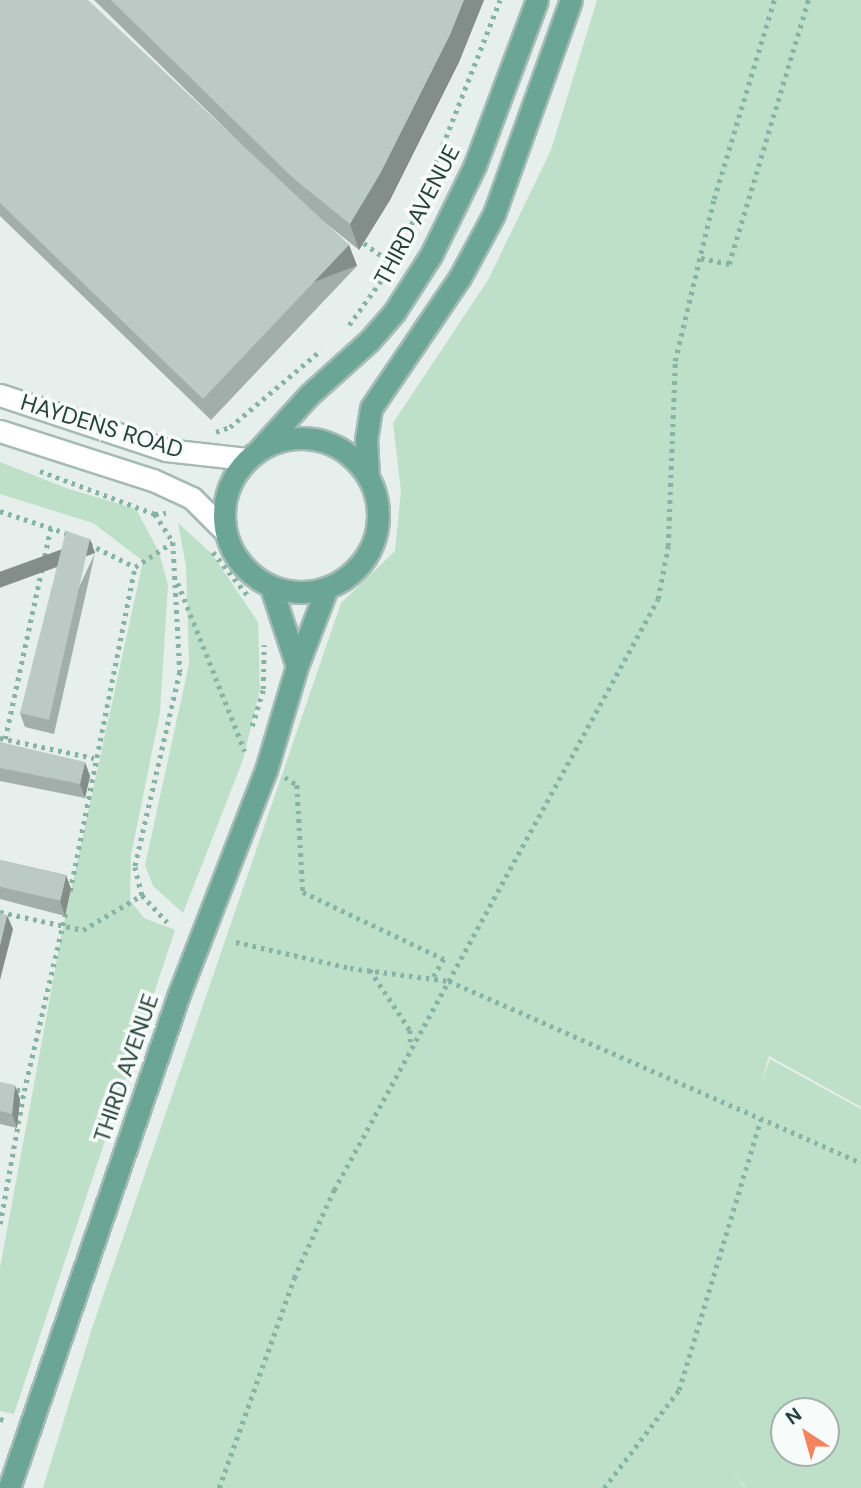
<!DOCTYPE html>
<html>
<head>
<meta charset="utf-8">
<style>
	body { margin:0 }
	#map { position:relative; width:861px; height:1488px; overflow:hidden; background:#e6efeb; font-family:"DM Sans",sans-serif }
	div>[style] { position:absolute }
	.green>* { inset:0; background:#bfe0c8 }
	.path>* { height:4.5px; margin-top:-2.25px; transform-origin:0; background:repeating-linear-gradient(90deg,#86b3a5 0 3.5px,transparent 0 8.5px) }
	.roads { filter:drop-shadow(2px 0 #a4bbb3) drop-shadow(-2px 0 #a4bbb3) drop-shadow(0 2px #a4bbb3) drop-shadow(0 -2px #a4bbb3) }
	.secondary>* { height:21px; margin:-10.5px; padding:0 10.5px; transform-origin:10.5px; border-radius:10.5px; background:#fff }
	.primary>* { height:21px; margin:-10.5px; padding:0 10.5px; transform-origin:10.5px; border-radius:10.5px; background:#6aa596 }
	.primary>.ring { margin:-10.5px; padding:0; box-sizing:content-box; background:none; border:21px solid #6aa596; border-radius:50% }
	.wall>* { inset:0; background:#a1aea9 }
	.shaded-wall>* { inset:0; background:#838d89; transform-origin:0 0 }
	.building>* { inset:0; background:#bbcac4; transform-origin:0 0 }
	span { translate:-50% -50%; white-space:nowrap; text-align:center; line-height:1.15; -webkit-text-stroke:7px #f7fbf9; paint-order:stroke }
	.street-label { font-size:23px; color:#24423a }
	.north { position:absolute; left:770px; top:1397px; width:70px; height:70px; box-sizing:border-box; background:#f7fbf9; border:2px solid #a3b1ad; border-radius:50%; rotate:324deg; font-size:19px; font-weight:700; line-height:28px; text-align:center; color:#24423a }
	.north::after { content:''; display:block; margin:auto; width:24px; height:32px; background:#f4845f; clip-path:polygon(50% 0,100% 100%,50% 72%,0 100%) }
</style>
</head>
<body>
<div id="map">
	<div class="green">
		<i style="clip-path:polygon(evenodd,597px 0,861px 0,861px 1107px,769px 1056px,762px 1081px,770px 1059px,861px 1109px,861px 1488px,746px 1488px,733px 1471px,745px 1488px,43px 1488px,92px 1328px,341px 603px,395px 551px,401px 491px,393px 423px,488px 280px,551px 150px,597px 0,784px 1411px,826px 1411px,826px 1453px,784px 1453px,784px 1411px)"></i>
		<i style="clip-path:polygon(0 462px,66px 488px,136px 509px,159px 552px,168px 585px,160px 713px,131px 855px,130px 900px,144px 918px,175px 930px,14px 1414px,0 1411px,0 1268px,63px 927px,143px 561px,93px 523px,0 494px)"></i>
		<i style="clip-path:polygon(178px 523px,212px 554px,258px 622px,260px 689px,243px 760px,183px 913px,153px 886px,145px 865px,189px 664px,186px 566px)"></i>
	</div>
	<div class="path">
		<i style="left:364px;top:243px;width:37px;rotate:36deg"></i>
		<i style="left:701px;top:258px;width:29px;rotate:12deg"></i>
		<i style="left:729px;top:264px;width:276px;rotate:-73.3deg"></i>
		<i style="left:349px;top:325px;width:85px;rotate:-54.1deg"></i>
		<i style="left:399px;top:256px;width:275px;rotate:-68.5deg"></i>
		<i style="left:216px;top:432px;width:15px;rotate:-20deg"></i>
		<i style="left:230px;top:427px;width:119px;rotate:-40.2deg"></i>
		<i style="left:40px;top:471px;width:123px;rotate:20.5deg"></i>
		<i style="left:155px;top:514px;width:33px;rotate:57deg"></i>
		<i style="left:173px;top:542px;width:130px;rotate:86.9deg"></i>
		<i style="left:180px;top:672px;width:200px;rotate:103deg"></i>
		<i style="left:135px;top:867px;width:29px;rotate:76deg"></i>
		<i style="left:142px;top:895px;width:37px;rotate:47deg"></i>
		<i style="left:0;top:511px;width:73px;rotate:18.4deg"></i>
		<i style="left:155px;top:514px;width:11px;rotate:-5deg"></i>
		<i style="left:89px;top:544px;width:51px;rotate:26.6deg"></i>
		<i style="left:213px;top:552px;width:58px;rotate:51.3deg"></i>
		<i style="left:178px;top:583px;width:181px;rotate:68.3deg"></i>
		<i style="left:252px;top:726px;width:39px;rotate:-73deg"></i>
		<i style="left:263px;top:689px;width:44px;rotate:-88.7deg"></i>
		<i style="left:0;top:738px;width:96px;rotate:12deg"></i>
		<i style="left:5px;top:739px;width:217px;rotate:-77.8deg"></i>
		<i style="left:285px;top:777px;width:14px;rotate:34deg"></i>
		<i style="left:297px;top:785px;width:107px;rotate:86.8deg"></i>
		<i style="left:303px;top:892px;width:156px;rotate:25.4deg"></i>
		<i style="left:444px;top:959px;width:24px;rotate:120deg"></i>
		<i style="left:70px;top:891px;width:330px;rotate:-78.7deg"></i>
		<i style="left:135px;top:567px;width:45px;rotate:-33.3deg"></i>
		<i style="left:0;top:912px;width:85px;rotate:12.2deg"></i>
		<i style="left:83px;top:930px;width:69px;rotate:-30.7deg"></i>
		<i style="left:236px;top:942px;width:117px;rotate:12.8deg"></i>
		<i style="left:350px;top:968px;width:100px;rotate:7.5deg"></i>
		<i style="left:449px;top:981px;width:450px;rotate:23.8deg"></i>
		<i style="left:370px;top:970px;width:72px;rotate:56.3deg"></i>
		<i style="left:410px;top:1030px;width:17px;rotate:87deg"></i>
		<i style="left:0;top:1086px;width:25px;rotate:12deg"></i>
		<i style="left:0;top:1224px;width:135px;rotate:-79.8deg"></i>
		<i style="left:24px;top:1091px;width:186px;rotate:-76.9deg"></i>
		<i style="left:0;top:1419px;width:8px;rotate:14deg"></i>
		<i style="left:219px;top:1488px;width:223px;rotate:-70.3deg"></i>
		<i style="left:294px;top:1278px;width:97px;rotate:-65.6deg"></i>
		<i style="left:334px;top:1190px;width:674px;rotate:-61.27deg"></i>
		<i style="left:658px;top:599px;width:54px;rotate:-79.3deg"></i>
		<i style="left:668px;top:546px;width:185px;rotate:-87.8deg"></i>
		<i style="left:675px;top:361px;width:167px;rotate:-76.5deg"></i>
		<i style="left:714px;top:199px;width:208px;rotate:-73.2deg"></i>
		<i style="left:604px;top:1488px;width:123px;rotate:-52.6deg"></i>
		<i style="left:679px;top:1390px;width:283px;rotate:-73.2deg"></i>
	</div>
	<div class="roads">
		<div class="secondary">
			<i style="left:0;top:395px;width:175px;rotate:18.3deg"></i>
			<i style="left:166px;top:450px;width:81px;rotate:6.4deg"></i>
			<i style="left:0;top:431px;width:161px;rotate:17.8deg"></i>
			<i style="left:153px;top:480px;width:43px;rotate:24.8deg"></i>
			<i style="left:192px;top:498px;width:47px;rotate:45deg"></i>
		</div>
		<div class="primary">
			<i class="ring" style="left:224px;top:438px;width:133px;height:133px"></i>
			<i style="left:259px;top:450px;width:74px;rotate:-47.7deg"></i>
			<i style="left:309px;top:395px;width:82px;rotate:-42deg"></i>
			<i style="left:370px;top:340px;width:38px;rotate:-49deg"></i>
			<i style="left:395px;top:311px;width:67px;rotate:-57.3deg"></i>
			<i style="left:431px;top:255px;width:100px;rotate:-63.9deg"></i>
			<i style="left:475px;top:165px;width:176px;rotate:-69.4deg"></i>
			<i style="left:368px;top:477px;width:37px;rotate:-93deg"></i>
			<i style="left:366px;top:440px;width:32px;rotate:-81deg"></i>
			<i style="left:371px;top:408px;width:158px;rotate:-55.8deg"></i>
			<i style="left:460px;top:277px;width:72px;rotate:-61.6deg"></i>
			<i style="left:494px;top:214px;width:227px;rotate:-70.2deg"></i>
			<i style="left:271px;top:587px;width:83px;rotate:71.8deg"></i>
			<i style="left:9px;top:1488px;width:522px;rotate:-71.01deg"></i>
			<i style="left:179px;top:994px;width:240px;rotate:-68.8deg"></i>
			<i style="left:266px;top:770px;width:109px;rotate:-73.4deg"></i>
			<i style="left:297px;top:666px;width:84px;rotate:-69deg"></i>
		</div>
	</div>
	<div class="wall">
		<i style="clip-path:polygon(0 0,233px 136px,94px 0,484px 0,459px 62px,390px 200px,359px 250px,323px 221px,349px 245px,357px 266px,211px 420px,0 216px)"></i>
		<i style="clip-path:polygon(95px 553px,54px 734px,25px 727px,20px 713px)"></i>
		<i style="clip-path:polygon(0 742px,90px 776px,85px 798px,0 781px)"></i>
		<i style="clip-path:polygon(0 860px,66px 875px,71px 889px,65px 916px,0 899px)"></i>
		<i style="clip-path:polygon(0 1082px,20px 1099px,17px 1128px,0 1124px)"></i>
	</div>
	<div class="shaded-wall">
		<i style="clip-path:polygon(464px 0,484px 0,459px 62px,390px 200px,359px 250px,350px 224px)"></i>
		<i style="left:349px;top:245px;width:22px;height:212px;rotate:69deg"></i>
		<i style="left:90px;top:539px;width:15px;height:186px;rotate:70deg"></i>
		<i style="clip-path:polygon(85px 762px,90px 776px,85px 798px,80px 784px)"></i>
		<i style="clip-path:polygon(66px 875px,71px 889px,65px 916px,60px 901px)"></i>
		<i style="clip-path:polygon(7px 915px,13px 929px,0 980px,0 945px)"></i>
		<i style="clip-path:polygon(15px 1085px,20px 1099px,17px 1128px,12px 1114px)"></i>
	</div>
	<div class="building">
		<i style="clip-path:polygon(0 0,88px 0,349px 245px,203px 399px,0 203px)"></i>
		<i style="clip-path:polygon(111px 0,464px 0,450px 35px,380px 174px,350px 224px,293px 178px)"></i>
		<i style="clip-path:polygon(66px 531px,90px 539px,49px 720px,20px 713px)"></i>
		<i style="clip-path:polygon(0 742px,85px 762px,80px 784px,0 768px)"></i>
		<i style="left:0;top:860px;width:68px;height:26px;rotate:13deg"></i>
		<i style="clip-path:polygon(0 913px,7px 915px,0 945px)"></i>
		<i style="clip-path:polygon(0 1082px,15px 1085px,12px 1114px,0 1111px)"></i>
	</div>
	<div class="street-label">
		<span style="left:417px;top:215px;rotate:-62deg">THIRD AVENUE</span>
		<span style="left:102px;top:426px;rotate:17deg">HAYDENS ROAD</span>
		<span style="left:126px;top:1068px;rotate:-71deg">THIRD AVENUE</span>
	</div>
	<div class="north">N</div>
</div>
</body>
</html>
